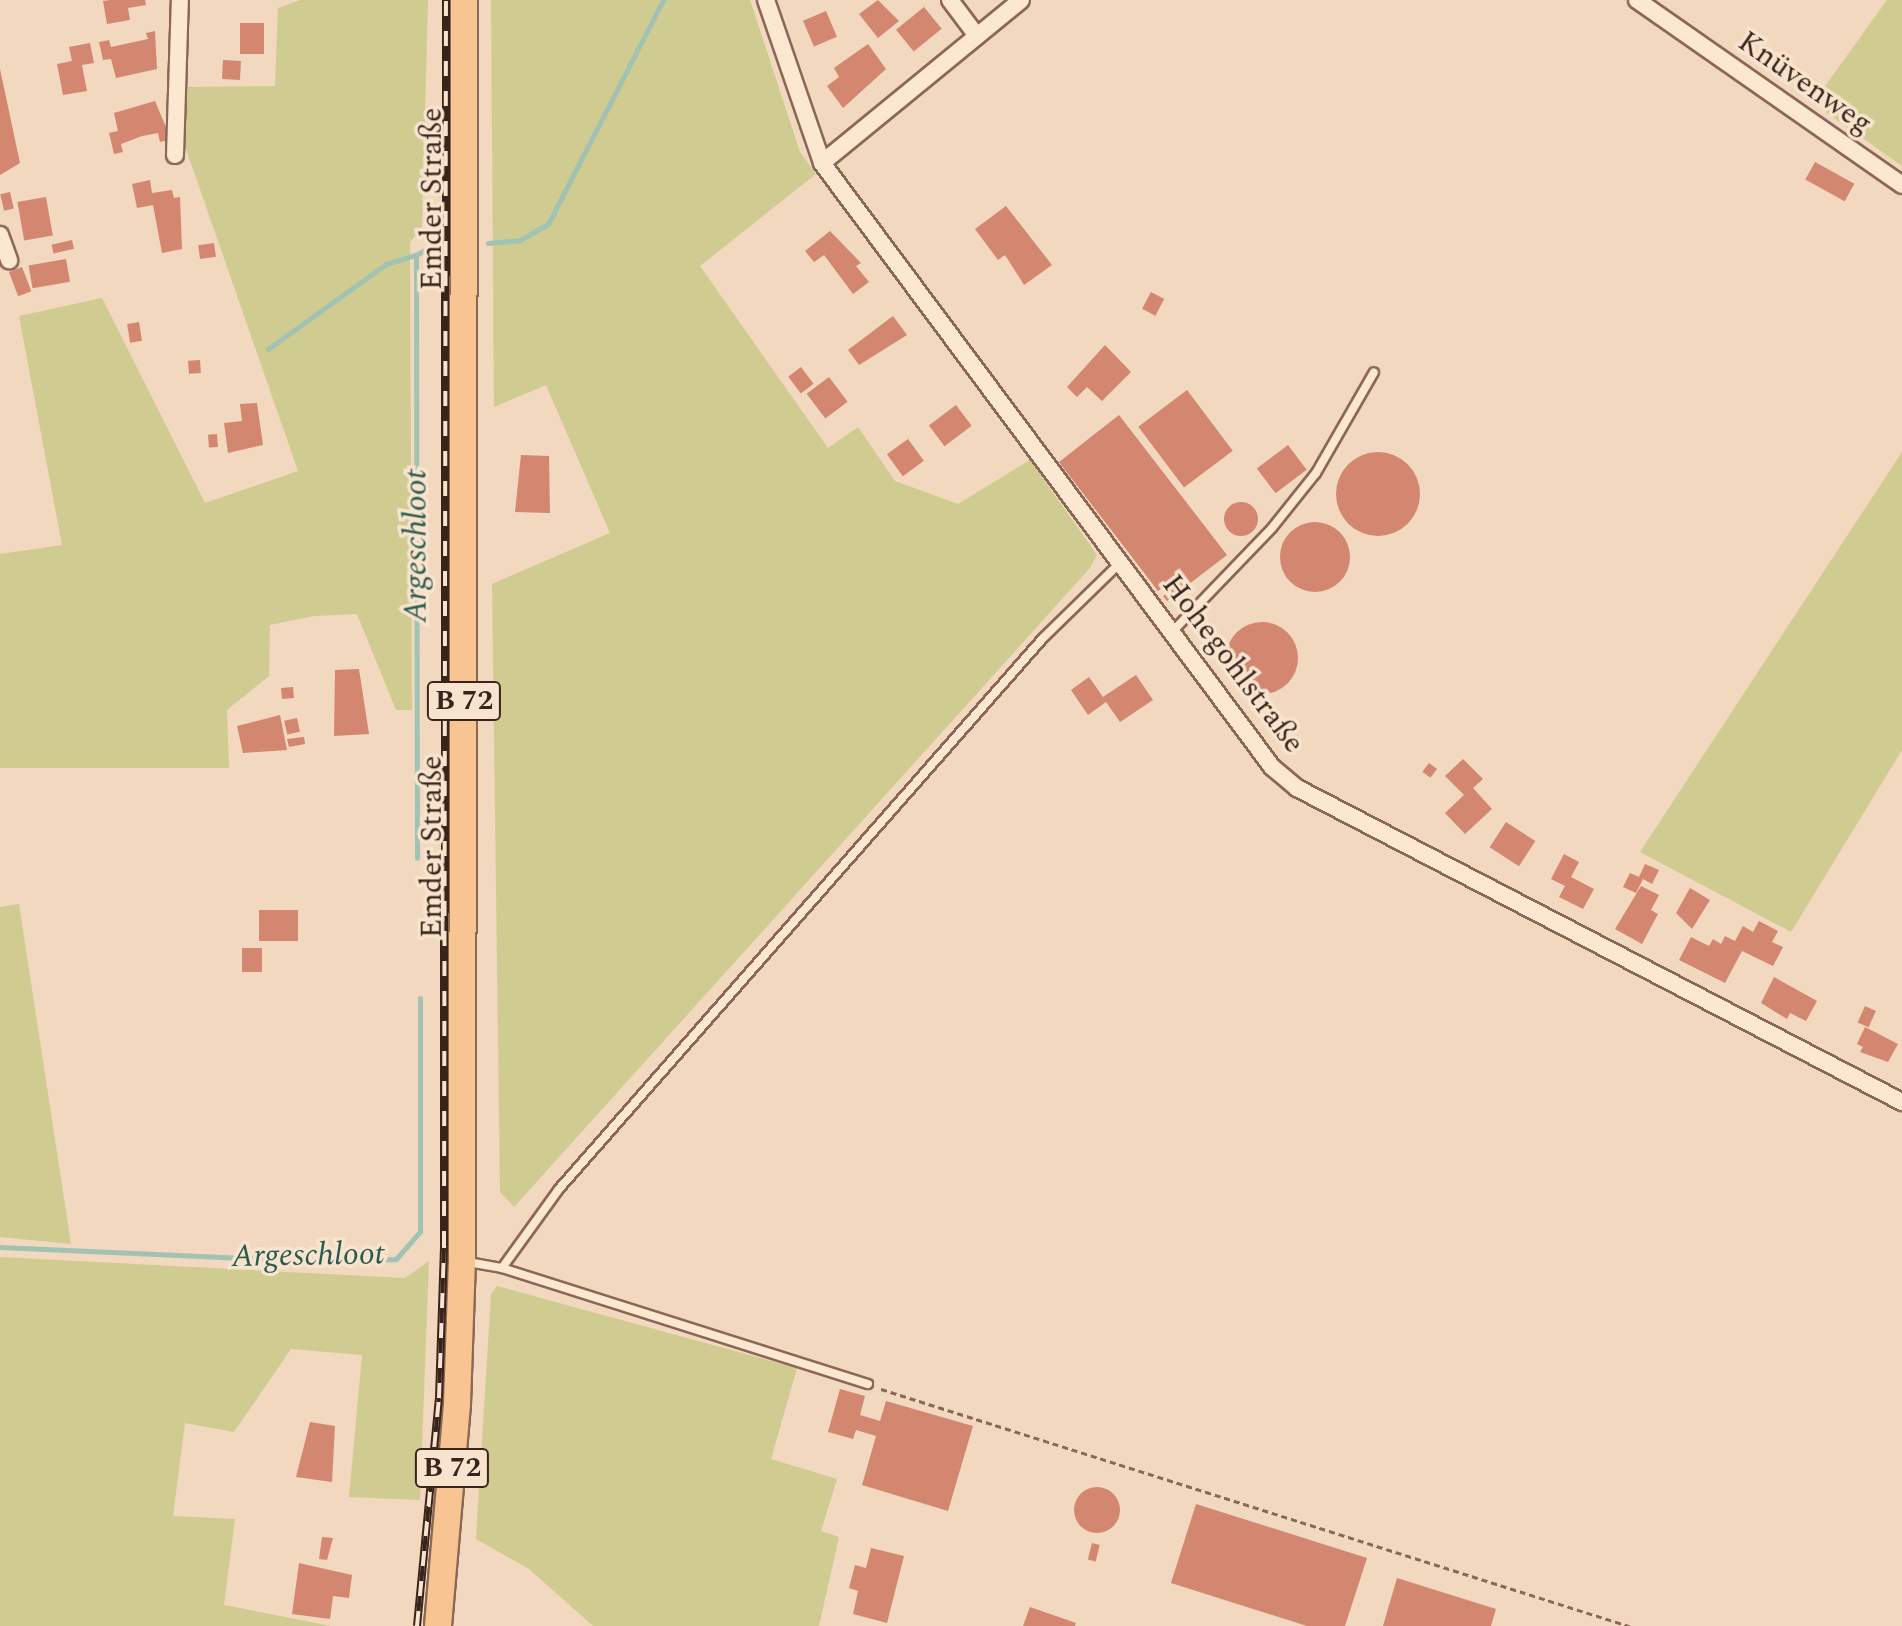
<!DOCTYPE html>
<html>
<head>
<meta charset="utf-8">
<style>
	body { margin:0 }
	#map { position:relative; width:1902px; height:1626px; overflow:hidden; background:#f1d8be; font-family:Spectral,serif }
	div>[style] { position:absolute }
	.green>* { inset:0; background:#d0cb91 }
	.stream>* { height:5px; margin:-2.5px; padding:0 2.5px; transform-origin:2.5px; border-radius:2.5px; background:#a2c2b2 }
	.building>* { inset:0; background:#d38670; transform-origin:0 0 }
	.round { border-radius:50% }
	.path>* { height:3px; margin-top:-1.5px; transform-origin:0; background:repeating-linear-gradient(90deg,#8b6755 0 6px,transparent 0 10px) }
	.roads { filter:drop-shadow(2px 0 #8b6755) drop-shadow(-2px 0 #8b6755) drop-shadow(0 2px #8b6755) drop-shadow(0 -2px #8b6755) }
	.service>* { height:8px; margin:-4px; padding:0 4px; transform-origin:4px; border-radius:4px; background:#fce7d1 }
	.minor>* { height:16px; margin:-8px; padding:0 8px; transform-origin:8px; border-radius:8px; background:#fce7d1 }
	.primary>* { height:26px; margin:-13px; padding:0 13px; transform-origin:13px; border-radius:13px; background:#f8c491 }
	.rail>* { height:8px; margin-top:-4px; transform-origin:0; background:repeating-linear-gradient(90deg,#f8e4ce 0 15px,#39241b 0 30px); box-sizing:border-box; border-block:2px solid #39241b }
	span { translate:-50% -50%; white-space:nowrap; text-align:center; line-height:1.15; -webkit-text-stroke:7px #f8e4ce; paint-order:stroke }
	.shield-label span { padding:2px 6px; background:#f8e4ce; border:2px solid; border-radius:6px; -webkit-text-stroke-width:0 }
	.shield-label { font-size:28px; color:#39241b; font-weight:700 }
	.street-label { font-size:30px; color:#39241b }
	.water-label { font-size:32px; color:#295a4d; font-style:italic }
</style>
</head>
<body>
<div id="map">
	<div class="green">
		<i style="clip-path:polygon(300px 0,428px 0,422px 227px,410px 242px,412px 710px,396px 710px,357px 614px,314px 616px,270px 625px,269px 676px,227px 710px,229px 768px,0 768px,0 554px,62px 545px,19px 316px,102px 298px,205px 503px,298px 471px,186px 149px,186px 87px,275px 86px,278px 8px)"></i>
		<i style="clip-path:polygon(491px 0,750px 0,800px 152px,816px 174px,700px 266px,828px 448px,858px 427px,895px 481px,958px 504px,1030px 460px,1097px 555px,1090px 568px,514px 1207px,500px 1192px,492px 584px,610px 533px,546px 385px,494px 407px)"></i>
		<i style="clip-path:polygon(1887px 0,1902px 0,1902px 166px,1813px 103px)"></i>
		<i style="clip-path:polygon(1902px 452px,1902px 750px,1791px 932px,1640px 852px)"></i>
		<i style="clip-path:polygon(19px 904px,71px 1244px,0 1237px,0 907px)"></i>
		<i style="clip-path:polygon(0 1257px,405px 1278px,429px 1261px,420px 1500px,349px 1497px,362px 1355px,291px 1349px,234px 1432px,185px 1423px,173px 1516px,235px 1519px,224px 1605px,331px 1626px,0 1626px)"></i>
		<i style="clip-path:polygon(497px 1286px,797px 1368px,771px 1459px,837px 1479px,821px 1531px,839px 1537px,819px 1626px,593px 1626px,529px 1569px,476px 1539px,491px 1294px)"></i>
	</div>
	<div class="stream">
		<i style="left:488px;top:243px;width:32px;rotate:-5deg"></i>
		<i style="left:520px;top:240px;width:32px;rotate:-30deg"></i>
		<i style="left:548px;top:224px;width:252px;rotate:-62.8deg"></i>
		<i style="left:268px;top:349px;width:145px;rotate:-35.8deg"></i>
		<i style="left:386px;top:264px;width:31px;rotate:-17deg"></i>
		<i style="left:417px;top:858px;width:603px;rotate:-90.1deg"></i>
		<i style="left:416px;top:255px;width:20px;rotate:-30deg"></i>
		<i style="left:0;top:1247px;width:327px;rotate:2.6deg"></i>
		<i style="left:327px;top:1262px;width:69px;rotate:-2.5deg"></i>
		<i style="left:396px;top:1259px;width:37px;rotate:-49deg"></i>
		<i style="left:420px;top:1231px;width:233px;rotate:-90deg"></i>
	</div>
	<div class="building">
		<i style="clip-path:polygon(110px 0,145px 0,146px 5px,128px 8px,130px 20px,107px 24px,103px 1px)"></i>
		<i style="clip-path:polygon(878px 0,899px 21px,878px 38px,859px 14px)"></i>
		<i style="left:924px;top:7px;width:28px;height:36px;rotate:51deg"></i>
		<i style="left:826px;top:11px;width:28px;height:25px;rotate:67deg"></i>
		<i style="left:240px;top:23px;width:24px;height:31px"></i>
		<i style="clip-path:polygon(155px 31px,157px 69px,116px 78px,111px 59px,103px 60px,99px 42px,109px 40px,111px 47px,148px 39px,146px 33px)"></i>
		<i style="clip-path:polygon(90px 43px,94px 63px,82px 65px,87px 91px,63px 95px,57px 64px,72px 61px,69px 47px)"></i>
		<i style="clip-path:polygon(868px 44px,886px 69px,843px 108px,827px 86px,839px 77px,834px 68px)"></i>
		<i style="left:223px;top:60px;width:18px;height:19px;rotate:3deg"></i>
		<i style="clip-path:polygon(0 69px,20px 163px,0 175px)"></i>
		<i style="clip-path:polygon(155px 101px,171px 139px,160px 142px,158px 133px,142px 136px,121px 144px,123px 152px,114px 154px,109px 133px,118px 131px,114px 113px)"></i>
		<i style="left:1815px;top:162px;width:45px;height:20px;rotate:29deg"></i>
		<i style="clip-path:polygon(150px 180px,152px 193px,172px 190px,174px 198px,180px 197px,182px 249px,162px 253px,153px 205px,137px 208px,132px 184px)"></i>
		<i style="left:10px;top:192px;width:17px;height:10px;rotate:77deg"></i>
		<i style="left:46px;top:197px;width:39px;height:29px;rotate:80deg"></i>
		<i style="clip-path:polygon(1006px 206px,1052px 265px,1024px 285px,1005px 255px,998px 260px,975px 229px)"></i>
		<i style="clip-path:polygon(830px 231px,861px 263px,856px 266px,869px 282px,853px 294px,824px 255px,814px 262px,805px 251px)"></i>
		<i style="left:72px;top:240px;width:9px;height:21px;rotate:77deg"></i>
		<i style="left:214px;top:243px;width:14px;height:16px;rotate:82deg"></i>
		<i style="left:66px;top:259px;width:23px;height:38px;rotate:80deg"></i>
		<i style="left:22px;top:267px;width:26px;height:14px;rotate:69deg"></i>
		<i style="left:1151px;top:292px;width:15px;height:19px;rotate:28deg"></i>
		<i style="clip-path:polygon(893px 316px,907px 335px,859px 365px,848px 350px)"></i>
		<i style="left:139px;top:322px;width:19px;height:12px;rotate:81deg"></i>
		<i style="clip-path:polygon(1105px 345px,1131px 372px,1102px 401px,1087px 387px,1077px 397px,1067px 387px)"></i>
		<i style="left:200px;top:360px;width:13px;height:12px;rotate:86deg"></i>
		<i style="left:801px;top:367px;width:21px;height:16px;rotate:53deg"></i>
		<i style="left:829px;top:377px;width:31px;height:28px;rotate:53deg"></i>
		<i style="left:1187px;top:390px;width:76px;height:61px;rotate:53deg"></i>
		<i style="clip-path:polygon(257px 403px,263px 445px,228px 453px,224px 423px,242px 421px,240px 404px)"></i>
		<i style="left:956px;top:405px;width:26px;height:34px;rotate:53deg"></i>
		<i style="clip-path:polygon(1119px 415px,1227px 555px,1167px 601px,1163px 596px,1173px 589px,1169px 582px,1158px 591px,1059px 462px)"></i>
		<i style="left:217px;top:434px;width:13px;height:9px;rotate:86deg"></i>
		<i style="left:908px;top:439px;width:27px;height:26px;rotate:54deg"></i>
		<i style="left:1288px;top:445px;width:31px;height:39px;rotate:53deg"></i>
		<i class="round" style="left:1336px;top:452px;width:84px;height:84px"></i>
		<i style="clip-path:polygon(521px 455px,549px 456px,550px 513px,515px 512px)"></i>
		<i class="round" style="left:1224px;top:502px;width:34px;height:34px"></i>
		<i class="round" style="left:1280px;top:522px;width:70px;height:70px"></i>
		<i class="round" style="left:1226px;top:622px;width:72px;height:72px"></i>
		<i style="clip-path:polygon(359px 669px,369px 734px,334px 736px,335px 670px)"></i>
		<i style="clip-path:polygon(1136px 675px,1153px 700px,1120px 722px,1106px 702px,1088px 715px,1071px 690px,1089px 677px,1103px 697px)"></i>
		<i style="left:293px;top:687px;width:11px;height:12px;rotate:85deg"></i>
		<i style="clip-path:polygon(280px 715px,287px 750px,243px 753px,237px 726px)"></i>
		<i style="left:297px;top:718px;width:14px;height:13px;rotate:78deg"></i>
		<i style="clip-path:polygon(304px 737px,305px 744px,289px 747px,287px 739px)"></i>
		<i style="clip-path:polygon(1463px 759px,1483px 779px,1473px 788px,1492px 809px,1465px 834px,1445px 813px,1464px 795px,1445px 776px)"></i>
		<i style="left:1429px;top:763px;width:10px;height:11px;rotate:37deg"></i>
		<i style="left:1506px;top:822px;width:35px;height:30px;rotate:33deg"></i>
		<i style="clip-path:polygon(1564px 854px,1579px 862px,1571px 877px,1594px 889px,1583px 909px,1559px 897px,1565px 886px,1551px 879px)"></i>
		<i style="clip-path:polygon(1645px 864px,1659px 870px,1652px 884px,1643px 879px,1636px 893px,1623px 887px,1630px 873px,1639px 877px)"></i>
		<i style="clip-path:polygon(1641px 886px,1659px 895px,1651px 910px,1658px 914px,1642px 944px,1615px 929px)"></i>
		<i style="clip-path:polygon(1690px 888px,1710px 900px,1692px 929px,1676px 913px)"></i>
		<i style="left:259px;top:910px;width:39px;height:31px"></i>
		<i style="clip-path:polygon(1759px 921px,1778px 931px,1772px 942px,1783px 947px,1773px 966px,1742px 951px,1725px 983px,1679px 960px,1691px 937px,1709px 946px,1713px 939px,1721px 944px,1725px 936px,1735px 941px,1743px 926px,1753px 932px)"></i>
		<i style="left:242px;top:948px;width:20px;height:24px"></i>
		<i style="clip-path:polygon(1774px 977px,1817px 1001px,1806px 1021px,1790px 1013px,1787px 1019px,1761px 1003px)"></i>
		<i style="left:1865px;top:1006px;width:12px;height:18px;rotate:24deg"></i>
		<i style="clip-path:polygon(1865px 1027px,1898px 1044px,1888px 1062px,1860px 1052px,1863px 1047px,1857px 1044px)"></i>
		<i style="clip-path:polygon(840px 1389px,865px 1396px,860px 1415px,880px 1421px,886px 1401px,973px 1426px,948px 1511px,862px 1485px,876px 1436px,856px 1430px,853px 1439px,828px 1432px)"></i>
		<i style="clip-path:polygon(310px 1422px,335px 1426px,332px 1482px,296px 1477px)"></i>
		<i class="round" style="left:1074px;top:1487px;width:46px;height:46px"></i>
		<i style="clip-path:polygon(1196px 1504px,1367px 1558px,1345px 1626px,1307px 1626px,1171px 1583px)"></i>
		<i style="clip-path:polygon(322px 1537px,333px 1538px,327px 1560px,319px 1559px)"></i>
		<i style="left:1092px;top:1543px;width:8px;height:17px;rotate:14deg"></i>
		<i style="clip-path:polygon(871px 1548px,904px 1556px,887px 1623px,853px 1614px,858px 1591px,849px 1588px,855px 1565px,866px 1568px)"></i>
		<i style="clip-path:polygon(299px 1563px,352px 1575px,349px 1598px,333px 1596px,330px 1619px,292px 1614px)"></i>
		<i style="clip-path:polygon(1397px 1578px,1496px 1609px,1491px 1626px,1383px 1626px)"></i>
		<i style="clip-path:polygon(1030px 1607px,1076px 1623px,1075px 1626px,1023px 1626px)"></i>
	</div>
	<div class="path">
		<i style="left:881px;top:1389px;width:785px;rotate:17.58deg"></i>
	</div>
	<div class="roads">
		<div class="service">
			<i style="left:1172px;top:632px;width:144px;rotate:-46.1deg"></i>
			<i style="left:1272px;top:528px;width:70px;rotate:-51.3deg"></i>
			<i style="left:1316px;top:473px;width:116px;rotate:-60.1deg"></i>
			<i style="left:468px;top:1262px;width:35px;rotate:10deg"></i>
			<i style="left:502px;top:1268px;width:384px;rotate:17.6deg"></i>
			<i style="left:502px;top:1268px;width:97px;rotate:-54.2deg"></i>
			<i style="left:559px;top:1189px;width:733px;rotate:-48.7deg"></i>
			<i style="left:1043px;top:638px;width:109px;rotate:-44.3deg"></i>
		</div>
		<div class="minor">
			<i style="left:766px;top:0;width:172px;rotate:71deg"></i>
			<i style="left:822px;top:163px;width:753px;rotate:53.31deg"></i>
			<i style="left:1272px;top:767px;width:33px;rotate:40deg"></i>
			<i style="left:1297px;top:788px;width:682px;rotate:27.43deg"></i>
			<i style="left:950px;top:0;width:45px;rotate:53.1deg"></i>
			<i style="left:1637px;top:0;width:323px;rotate:34.9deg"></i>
			<i style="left:175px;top:155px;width:155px;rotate:-88.2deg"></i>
			<i style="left:822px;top:163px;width:257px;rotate:-39.3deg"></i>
			<i style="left:0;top:235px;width:27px;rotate:70deg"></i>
		</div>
		<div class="primary">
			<i style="left:438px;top:1626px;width:224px;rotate:-85.1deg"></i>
			<i style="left:457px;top:1403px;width:141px;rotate:-88deg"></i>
			<i style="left:462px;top:1262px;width:1262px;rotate:-89.91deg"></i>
		</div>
	</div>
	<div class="rail">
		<i style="left:417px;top:1626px;width:229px;rotate:-84.5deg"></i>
		<i style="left:439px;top:1398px;width:152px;rotate:-88.1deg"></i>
		<i style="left:444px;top:1246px;width:1246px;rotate:-89.91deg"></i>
	</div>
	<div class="shield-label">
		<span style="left:464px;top:701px">B 72</span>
		<span style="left:452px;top:1468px">B 72</span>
	</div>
	<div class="street-label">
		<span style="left:1805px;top:83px;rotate:35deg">Knüvenweg</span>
		<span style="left:432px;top:199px;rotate:-90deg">Emder Straße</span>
		<span style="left:1233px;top:664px;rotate:53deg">Hohegohlstraße</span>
		<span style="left:432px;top:847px;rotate:-90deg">Emder Straße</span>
	</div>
	<div class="water-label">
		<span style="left:417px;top:546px;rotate:-90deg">Argeschloot</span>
		<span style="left:308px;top:1256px;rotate:-1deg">Argeschloot</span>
	</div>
</div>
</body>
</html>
